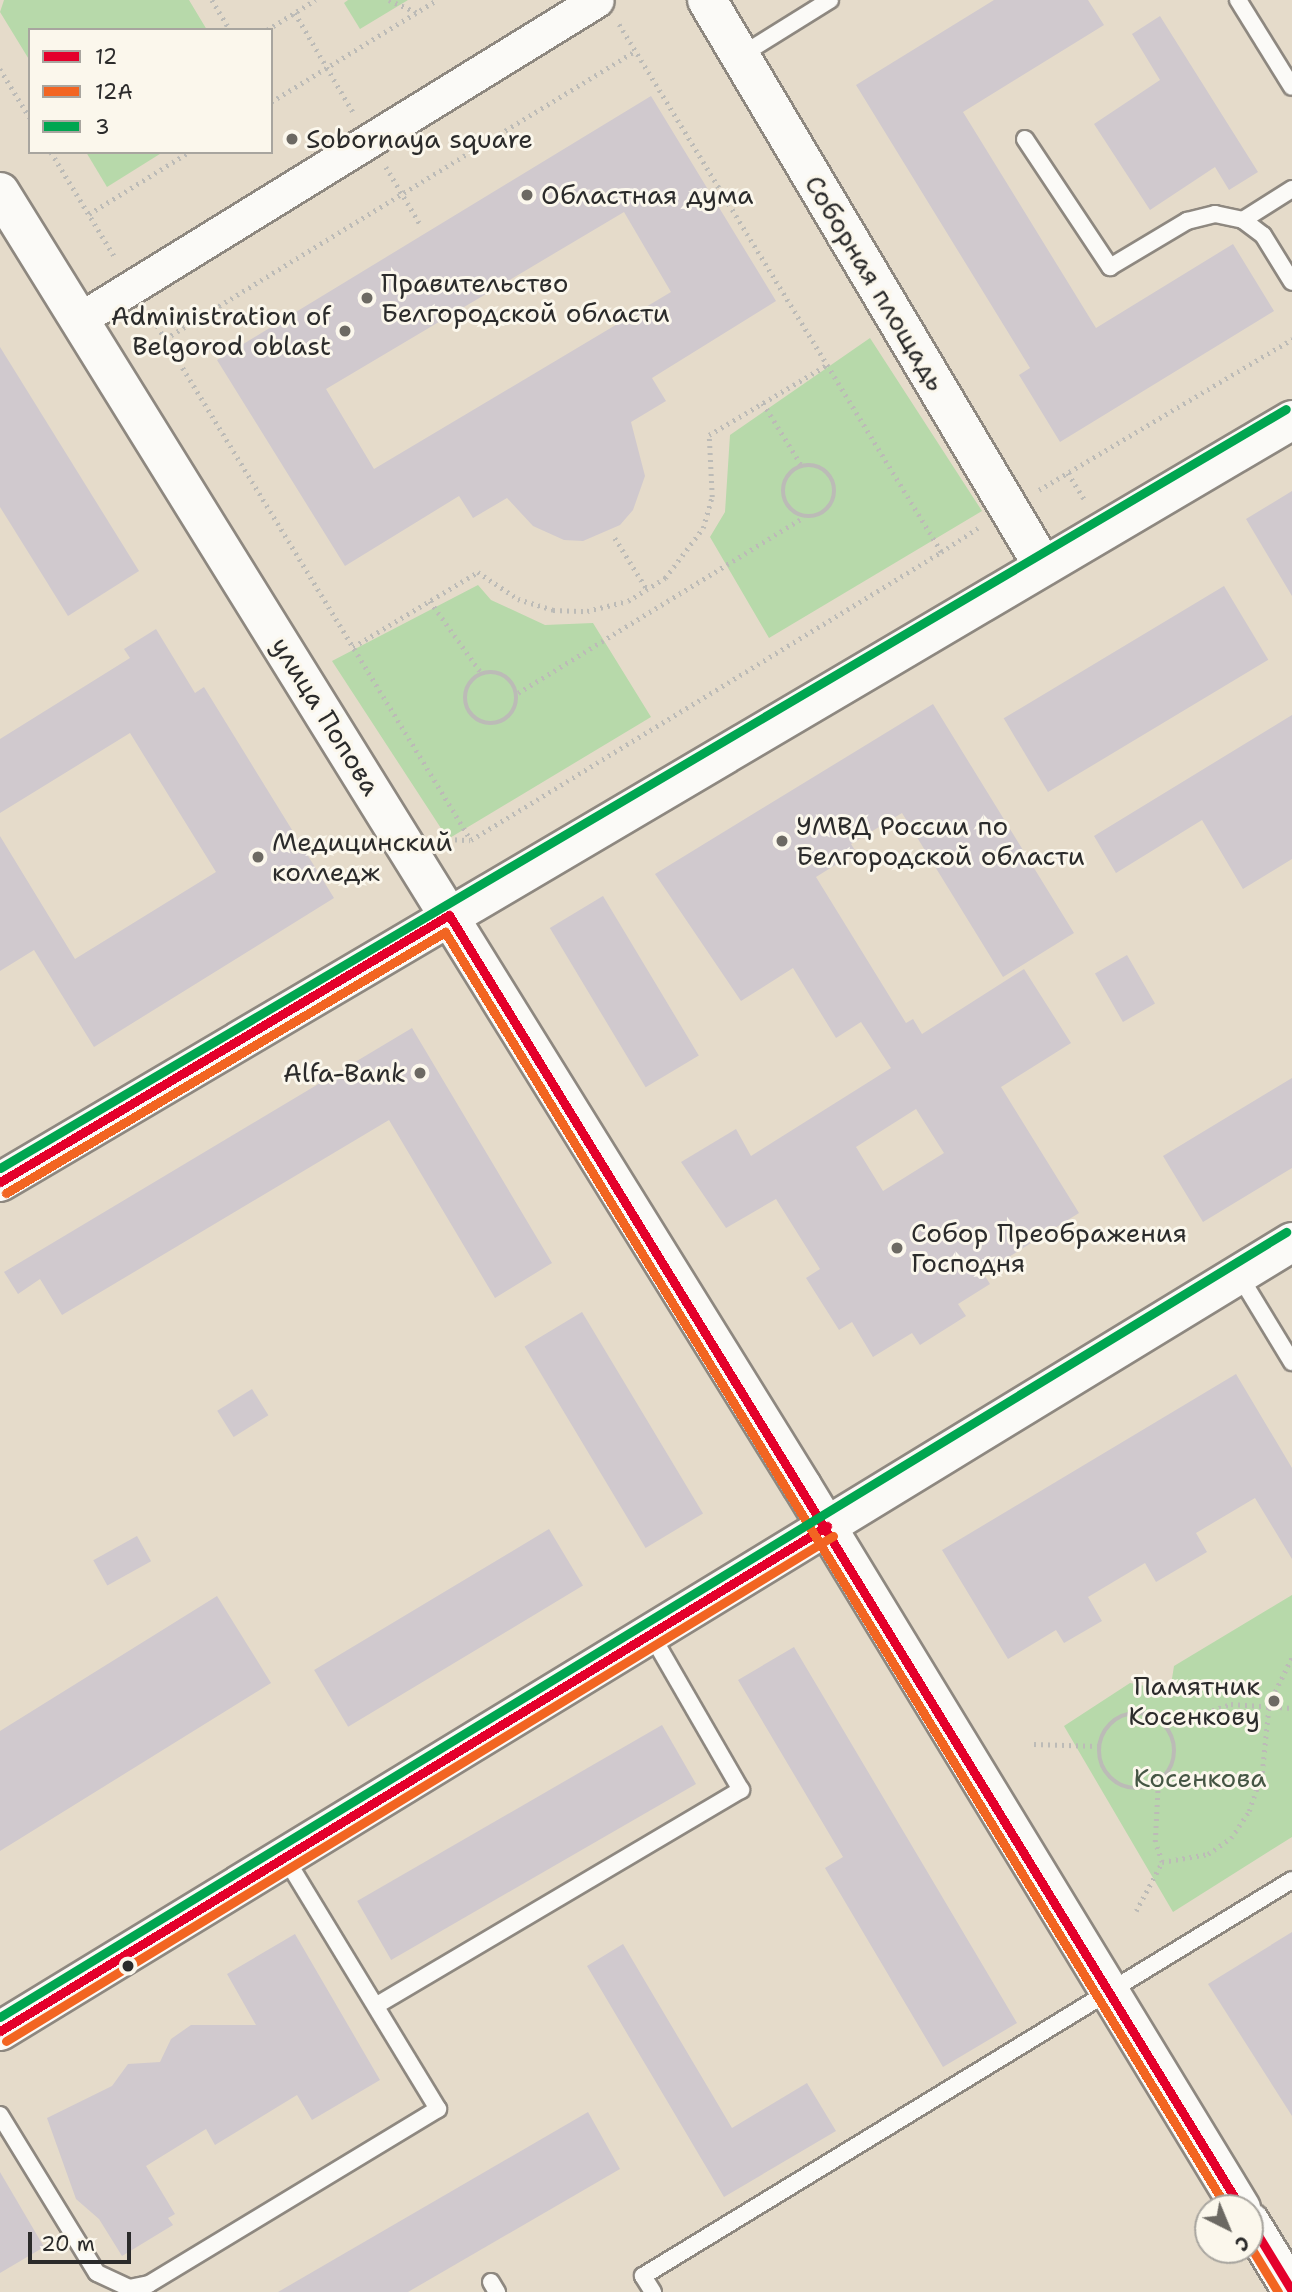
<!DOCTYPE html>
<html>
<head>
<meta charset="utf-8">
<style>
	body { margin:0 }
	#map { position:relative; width:1292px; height:2292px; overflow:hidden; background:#e5dbca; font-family:"Shantell Sans",sans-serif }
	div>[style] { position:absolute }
	.green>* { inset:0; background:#b7d9aa }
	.building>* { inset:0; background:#d0c9ce; transform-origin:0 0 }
	.path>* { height:4.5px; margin-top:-2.25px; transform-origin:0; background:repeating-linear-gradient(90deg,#bcbbb7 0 2px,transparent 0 7px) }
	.path>.ring { margin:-2.25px; padding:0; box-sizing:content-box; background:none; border:4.5px solid #bcbbb7; border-radius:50% }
	.roads { filter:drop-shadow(2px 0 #8e8880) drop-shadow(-2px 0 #8e8880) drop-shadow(0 2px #8e8880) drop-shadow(0 -2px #8e8880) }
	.lane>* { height:16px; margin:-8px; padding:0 8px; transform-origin:8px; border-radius:8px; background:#fbfaf7 }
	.street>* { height:33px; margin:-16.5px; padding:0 16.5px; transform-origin:16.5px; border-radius:16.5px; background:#fbfaf7 }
	.secondary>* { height:38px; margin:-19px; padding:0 19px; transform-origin:19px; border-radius:19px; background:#fbfaf7 }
	.primary>* { height:38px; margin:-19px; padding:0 19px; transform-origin:19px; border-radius:19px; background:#fbfaf7 }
	.bus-1>* { height:9px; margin:-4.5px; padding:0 4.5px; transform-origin:4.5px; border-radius:4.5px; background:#e4002b }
	.bus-2>* { height:9px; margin:-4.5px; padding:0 4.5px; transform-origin:4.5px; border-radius:4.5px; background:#f26522 }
	.bus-3>* { height:9px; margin:-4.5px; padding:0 4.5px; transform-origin:4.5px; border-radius:4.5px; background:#00a651 }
	.dots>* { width:19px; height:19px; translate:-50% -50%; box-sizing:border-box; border:4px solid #fbf7ec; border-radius:50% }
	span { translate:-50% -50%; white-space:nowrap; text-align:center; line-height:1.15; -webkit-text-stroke:6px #fbf7ec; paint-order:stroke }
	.poi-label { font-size:26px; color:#2b2b2b }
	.left { translate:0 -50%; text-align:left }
	.right { translate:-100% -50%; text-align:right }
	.street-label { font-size:26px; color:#2b2b2b }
	.park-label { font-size:26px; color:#455644 }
	.legend { position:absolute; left:28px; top:28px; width:245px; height:126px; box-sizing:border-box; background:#fbf7ec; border:2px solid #a8a59f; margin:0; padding:9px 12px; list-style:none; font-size:21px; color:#2b2b2b }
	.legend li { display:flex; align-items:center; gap:14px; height:35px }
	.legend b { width:35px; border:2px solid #a8a59f }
	.north { position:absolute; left:1194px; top:2194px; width:70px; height:70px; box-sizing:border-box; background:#fbf7ec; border:2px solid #a8a59f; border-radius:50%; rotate:137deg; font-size:19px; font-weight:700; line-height:28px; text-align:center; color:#2b2b2b }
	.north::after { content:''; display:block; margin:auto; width:24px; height:32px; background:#6c6963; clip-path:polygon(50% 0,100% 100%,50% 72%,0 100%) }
	.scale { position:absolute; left:28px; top:2232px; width:103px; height:32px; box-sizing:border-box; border:4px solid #2b2b2b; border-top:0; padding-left:9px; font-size:21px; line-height:24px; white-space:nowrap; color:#2b2b2b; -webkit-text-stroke:5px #fbf7ec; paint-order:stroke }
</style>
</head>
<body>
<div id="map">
	<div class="green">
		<i style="clip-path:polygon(189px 0,207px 30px,30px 30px,30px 61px,0 12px,4px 0)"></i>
		<i style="clip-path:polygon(348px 0,408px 0,360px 29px,344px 3px)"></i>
		<i style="clip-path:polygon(86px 152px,163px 152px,107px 187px)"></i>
		<i style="clip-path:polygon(870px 338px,982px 511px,769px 638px,710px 537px,725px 512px,730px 435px)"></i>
		<i style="clip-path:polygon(478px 585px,491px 600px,545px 625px,593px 623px,651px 717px,448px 839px,332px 661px)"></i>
		<i style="clip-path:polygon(1292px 1595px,1292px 1837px,1173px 1912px,1064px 1726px,1130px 1683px,1170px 1691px,1174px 1666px)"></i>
	</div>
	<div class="building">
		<i style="clip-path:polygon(994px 0,1088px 0,1104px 25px,963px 112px,1096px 328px,1233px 244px,1274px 311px,1060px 442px,1019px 375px,1030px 368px,856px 85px)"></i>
		<i style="clip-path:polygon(1160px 16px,1258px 172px,1229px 190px,1215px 167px,1150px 210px,1094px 124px,1160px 80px,1132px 34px)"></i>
		<i style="clip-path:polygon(evenodd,651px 96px,776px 301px,652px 378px,666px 401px,631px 422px,645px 476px,633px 510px,620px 525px,583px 541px,564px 540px,533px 526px,507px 498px,473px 518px,459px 496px,345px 566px,217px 360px,651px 96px,624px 212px,671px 292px,374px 469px,326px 389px,624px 212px)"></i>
		<i style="clip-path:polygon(0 347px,139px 571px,68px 616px,0 507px)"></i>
		<i style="clip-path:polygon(1292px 491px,1292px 596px,1246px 519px)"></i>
		<i style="left:1224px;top:586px;width:86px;height:257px;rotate:59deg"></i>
		<i style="clip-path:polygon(156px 629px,195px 693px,204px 687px,334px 898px,94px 1047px,34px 950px,0 971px,0 836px,75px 959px,216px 872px,130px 733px,0 813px,0 739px,130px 658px,124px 649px)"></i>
		<i style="clip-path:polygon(evenodd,933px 704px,1074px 933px,1003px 977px,902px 813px,851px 844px,856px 852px,816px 877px,906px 1023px,913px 1019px,922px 1034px,1024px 969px,1071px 1043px,1001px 1087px,1079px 1213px,983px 1273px,990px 1284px,958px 1304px,966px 1316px,920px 1345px,912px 1333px,873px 1357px,852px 1322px,839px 1330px,806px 1278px,820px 1269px,776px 1199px,726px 1228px,681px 1162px,736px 1129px,751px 1156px,891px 1068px,861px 1022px,836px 1038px,793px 968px,741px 1001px,655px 874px,933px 704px,916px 1109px,944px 1153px,883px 1191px,856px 1147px,916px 1109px)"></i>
		<i style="clip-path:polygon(1292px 715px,1292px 859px,1243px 889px,1202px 820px,1116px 873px,1094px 836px)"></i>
		<i style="left:603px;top:896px;width:186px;height:62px;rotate:59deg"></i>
		<i style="left:1127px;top:955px;width:56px;height:37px;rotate:60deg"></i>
		<i style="clip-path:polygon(412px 1028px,552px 1263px,495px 1298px,389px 1120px,62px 1315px,40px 1279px,18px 1294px,4px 1272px)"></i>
		<i style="clip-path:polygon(1292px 1078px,1292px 1168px,1203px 1222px,1163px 1156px)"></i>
		<i style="left:582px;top:1312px;width:235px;height:67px;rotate:59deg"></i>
		<i style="clip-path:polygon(1236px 1374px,1292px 1468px,1292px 1559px,1255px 1498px,1196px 1533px,1207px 1552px,1156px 1582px,1145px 1563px,1088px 1597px,1102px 1621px,1064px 1643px,1056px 1630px,1008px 1659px,942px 1550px)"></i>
		<i style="left:252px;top:1389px;width:31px;height:41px;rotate:58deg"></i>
		<i style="left:549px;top:1529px;width:66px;height:274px;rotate:59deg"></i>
		<i style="left:137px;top:1536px;width:29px;height:50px;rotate:61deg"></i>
		<i style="clip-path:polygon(217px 1596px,271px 1683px,0 1851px,0 1731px)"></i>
		<i style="clip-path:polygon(794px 1647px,1017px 2023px,943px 2067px,825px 1868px,843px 1857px,738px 1680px)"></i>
		<i style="left:662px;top:1725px;width:68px;height:352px;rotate:60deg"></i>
		<i style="clip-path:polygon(1292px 1932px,1292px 2116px,1208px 1984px)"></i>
		<i style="clip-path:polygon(295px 1934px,380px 2080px,312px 2120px,297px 2095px,215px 2145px,206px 2129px,146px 2166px,175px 2214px,168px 2218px,173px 2225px,122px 2256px,99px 2219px,76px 2199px,47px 2118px,112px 2086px,128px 2064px,160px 2062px,171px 2039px,191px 2025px,256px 2025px,227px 1974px)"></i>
		<i style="clip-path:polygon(623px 1944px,732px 2128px,807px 2083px,836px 2131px,724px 2197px,587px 1966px)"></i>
		<i style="clip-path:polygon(588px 2112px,620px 2169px,408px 2292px,278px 2292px)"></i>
		<i style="clip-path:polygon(0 2172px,44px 2247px,0 2273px)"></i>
	</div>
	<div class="path">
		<i style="left:212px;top:0;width:35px;rotate:59deg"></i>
		<i style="left:389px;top:0;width:30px;rotate:24deg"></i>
		<i style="left:295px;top:13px;width:115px;rotate:59.6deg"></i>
		<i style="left:267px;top:30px;width:57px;rotate:-32deg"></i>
		<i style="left:0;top:69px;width:57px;rotate:58.5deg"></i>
		<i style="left:271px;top:102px;width:195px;rotate:-31.6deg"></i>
		<i style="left:51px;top:152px;width:125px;rotate:58.7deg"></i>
		<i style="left:386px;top:167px;width:66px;rotate:59.2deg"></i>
		<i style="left:89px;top:214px;width:118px;rotate:-31.8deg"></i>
		<i style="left:150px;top:314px;width:616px;rotate:58.61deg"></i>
		<i style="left:471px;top:840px;width:551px;rotate:-31.5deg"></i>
		<i style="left:941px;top:552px;width:620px;rotate:-121.41deg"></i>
		<i style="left:165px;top:339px;width:551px;rotate:-31.5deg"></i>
		<i style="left:763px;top:403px;width:74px;rotate:58.2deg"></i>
		<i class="ring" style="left:783px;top:465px;width:47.5px;height:47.5px"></i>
		<i style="left:1068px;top:473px;width:34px;rotate:58deg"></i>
		<i style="left:1039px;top:490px;width:295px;rotate:-30.8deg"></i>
		<i style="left:615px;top:538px;width:60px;rotate:57.9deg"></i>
		<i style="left:941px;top:552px;width:44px;rotate:-33deg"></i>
		<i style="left:430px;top:601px;width:90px;rotate:54.5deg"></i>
		<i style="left:353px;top:647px;width:146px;rotate:-31deg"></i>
		<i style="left:478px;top:572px;width:48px;rotate:34deg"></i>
		<i style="left:518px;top:599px;width:37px;rotate:17deg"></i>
		<i style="left:553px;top:610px;width:34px;rotate:2deg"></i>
		<i style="left:587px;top:611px;width:42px;rotate:-13.7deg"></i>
		<i style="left:628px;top:601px;width:44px;rotate:-31.9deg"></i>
		<i style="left:665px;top:578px;width:63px;rotate:-52.8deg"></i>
		<i style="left:703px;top:528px;width:32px;rotate:-74deg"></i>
		<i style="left:712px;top:497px;width:62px;rotate:-92.8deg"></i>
		<i style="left:709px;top:435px;width:137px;rotate:-30.7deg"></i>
		<i class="ring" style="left:465px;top:672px;width:47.5px;height:47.5px"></i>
		<i style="left:518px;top:693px;width:336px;rotate:-31.6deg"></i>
		<i style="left:448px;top:839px;width:22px;rotate:3deg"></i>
		<i class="ring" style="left:1099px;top:1713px;width:71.5px;height:71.5px"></i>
		<i style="left:1166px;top:1726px;width:69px;rotate:-18.7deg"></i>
		<i style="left:1231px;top:1704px;width:61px;rotate:3.8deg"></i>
		<i style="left:1034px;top:1744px;width:64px;rotate:1.8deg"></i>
		<i style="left:1162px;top:1862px;width:47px;rotate:-9.9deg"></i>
		<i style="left:1208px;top:1854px;width:28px;rotate:-35deg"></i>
		<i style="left:1231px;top:1838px;width:32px;rotate:-56deg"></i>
		<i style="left:1249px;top:1811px;width:40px;rotate:-71.1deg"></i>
		<i style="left:1262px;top:1773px;width:69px;rotate:-84.2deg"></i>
		<i style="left:1269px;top:1704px;width:52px;rotate:-63.9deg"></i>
		<i style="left:1136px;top:1911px;width:55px;rotate:-62deg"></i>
		<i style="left:1162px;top:1862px;width:21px;rotate:-109deg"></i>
		<i style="left:1155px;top:1842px;width:58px;rotate:-87deg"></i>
	</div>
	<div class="roads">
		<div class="lane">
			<i style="left:1238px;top:0;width:102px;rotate:58.2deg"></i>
			<i style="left:740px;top:56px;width:106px;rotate:-31.9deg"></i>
			<i style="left:1025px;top:139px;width:154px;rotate:56.4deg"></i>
			<i style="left:1110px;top:267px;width:90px;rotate:-30.9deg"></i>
			<i style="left:1187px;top:221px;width:29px;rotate:-14deg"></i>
			<i style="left:1215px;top:214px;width:29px;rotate:12deg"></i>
			<i style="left:1243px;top:220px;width:25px;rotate:37deg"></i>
			<i style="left:1263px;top:235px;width:55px;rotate:58.3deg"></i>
			<i style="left:1243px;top:220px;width:58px;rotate:-32.3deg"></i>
			<i style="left:1239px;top:1275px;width:102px;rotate:58.7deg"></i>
			<i style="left:377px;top:2005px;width:423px;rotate:-30.6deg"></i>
			<i style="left:741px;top:1790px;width:180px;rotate:-120deg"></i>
			<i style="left:0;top:2115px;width:185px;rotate:58.5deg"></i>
			<i style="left:97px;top:2273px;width:35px;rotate:25deg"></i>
			<i style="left:129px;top:2288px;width:20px;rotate:-11deg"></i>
			<i style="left:149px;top:2284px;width:338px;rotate:-31.2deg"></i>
			<i style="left:438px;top:2109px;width:295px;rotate:-121.3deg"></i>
			<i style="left:491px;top:2282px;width:12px;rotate:59deg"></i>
			<i style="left:653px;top:2292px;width:19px;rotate:-122deg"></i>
			<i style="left:643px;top:2276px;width:760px;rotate:-31.39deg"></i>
		</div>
		<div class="street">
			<i style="left:80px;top:319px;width:607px;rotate:-31.68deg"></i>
		</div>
		<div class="secondary">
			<i style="left:707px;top:0;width:658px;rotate:59.3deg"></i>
			<i style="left:0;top:192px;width:1522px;rotate:58.21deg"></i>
			<i style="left:802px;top:1486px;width:845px;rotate:58.7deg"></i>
			<i style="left:1250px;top:2222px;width:81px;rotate:58.7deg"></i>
		</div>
		<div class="primary">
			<i style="left:0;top:1182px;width:1500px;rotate:-30.53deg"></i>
			<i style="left:0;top:2031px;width:1514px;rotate:-31.41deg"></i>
		</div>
	</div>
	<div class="bus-1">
		<i style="left:0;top:1182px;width:522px;rotate:-30.74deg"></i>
		<i style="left:449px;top:915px;width:1516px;rotate:58.51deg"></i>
		<i style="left:0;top:2031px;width:969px;rotate:-31.41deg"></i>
		<i style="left:1250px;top:2222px;width:81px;rotate:58.7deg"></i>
	</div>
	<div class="bus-2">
		<i style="left:6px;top:1193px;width:511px;rotate:-30.73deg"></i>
		<i style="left:445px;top:932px;width:1497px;rotate:58.5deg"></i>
		<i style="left:6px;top:2041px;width:969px;rotate:-31.41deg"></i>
		<i style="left:1250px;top:2246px;width:54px;rotate:58.7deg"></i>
	</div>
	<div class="bus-3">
		<i style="left:0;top:1168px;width:1493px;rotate:-30.55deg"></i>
		<i style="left:0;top:2017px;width:1507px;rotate:-31.4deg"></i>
	</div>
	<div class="dots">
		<i style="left:292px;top:139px;background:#6c6963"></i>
		<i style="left:527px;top:195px;background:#6c6963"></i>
		<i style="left:367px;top:298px;background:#6c6963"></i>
		<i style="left:345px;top:331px;background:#6c6963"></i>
		<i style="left:782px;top:841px;background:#6c6963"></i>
		<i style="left:258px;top:857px;background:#6c6963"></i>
		<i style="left:420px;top:1073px;background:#6c6963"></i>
		<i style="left:897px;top:1248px;background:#6c6963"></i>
		<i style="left:1274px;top:1701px;background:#6c6963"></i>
		<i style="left:128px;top:1966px;background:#2b2b2b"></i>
	</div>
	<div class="poi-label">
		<span class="left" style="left:306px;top:139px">Sobornaya square</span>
		<span class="left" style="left:541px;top:195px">Областная дума</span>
		<span class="left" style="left:381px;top:298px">Правительство<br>Белгородской области</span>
		<span class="right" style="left:331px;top:331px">Administration of<br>Belgorod oblast</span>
		<span class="left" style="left:796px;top:841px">УМВД России по<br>Белгородской области</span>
		<span class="left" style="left:272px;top:857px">Медицинский<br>колледж</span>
		<span class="right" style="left:406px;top:1073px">Alfa-Bank</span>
		<span class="left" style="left:911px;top:1248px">Собор Преображения<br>Господня</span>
		<span class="right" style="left:1260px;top:1701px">Памятник<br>Косенкову</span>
	</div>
	<div class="street-label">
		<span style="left:875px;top:283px;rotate:59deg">Соборная площадь</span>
		<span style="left:326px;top:716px;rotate:58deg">улица Попова</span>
	</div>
	<div class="park-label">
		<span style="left:1200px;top:1778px">Косенкова</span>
	</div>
	<ul class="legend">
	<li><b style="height:9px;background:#e4002b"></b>12</li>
	<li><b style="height:9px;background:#f26522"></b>12А</li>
	<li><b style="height:9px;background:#00a651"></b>3</li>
	</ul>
	<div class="north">С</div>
	<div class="scale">20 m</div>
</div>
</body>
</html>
